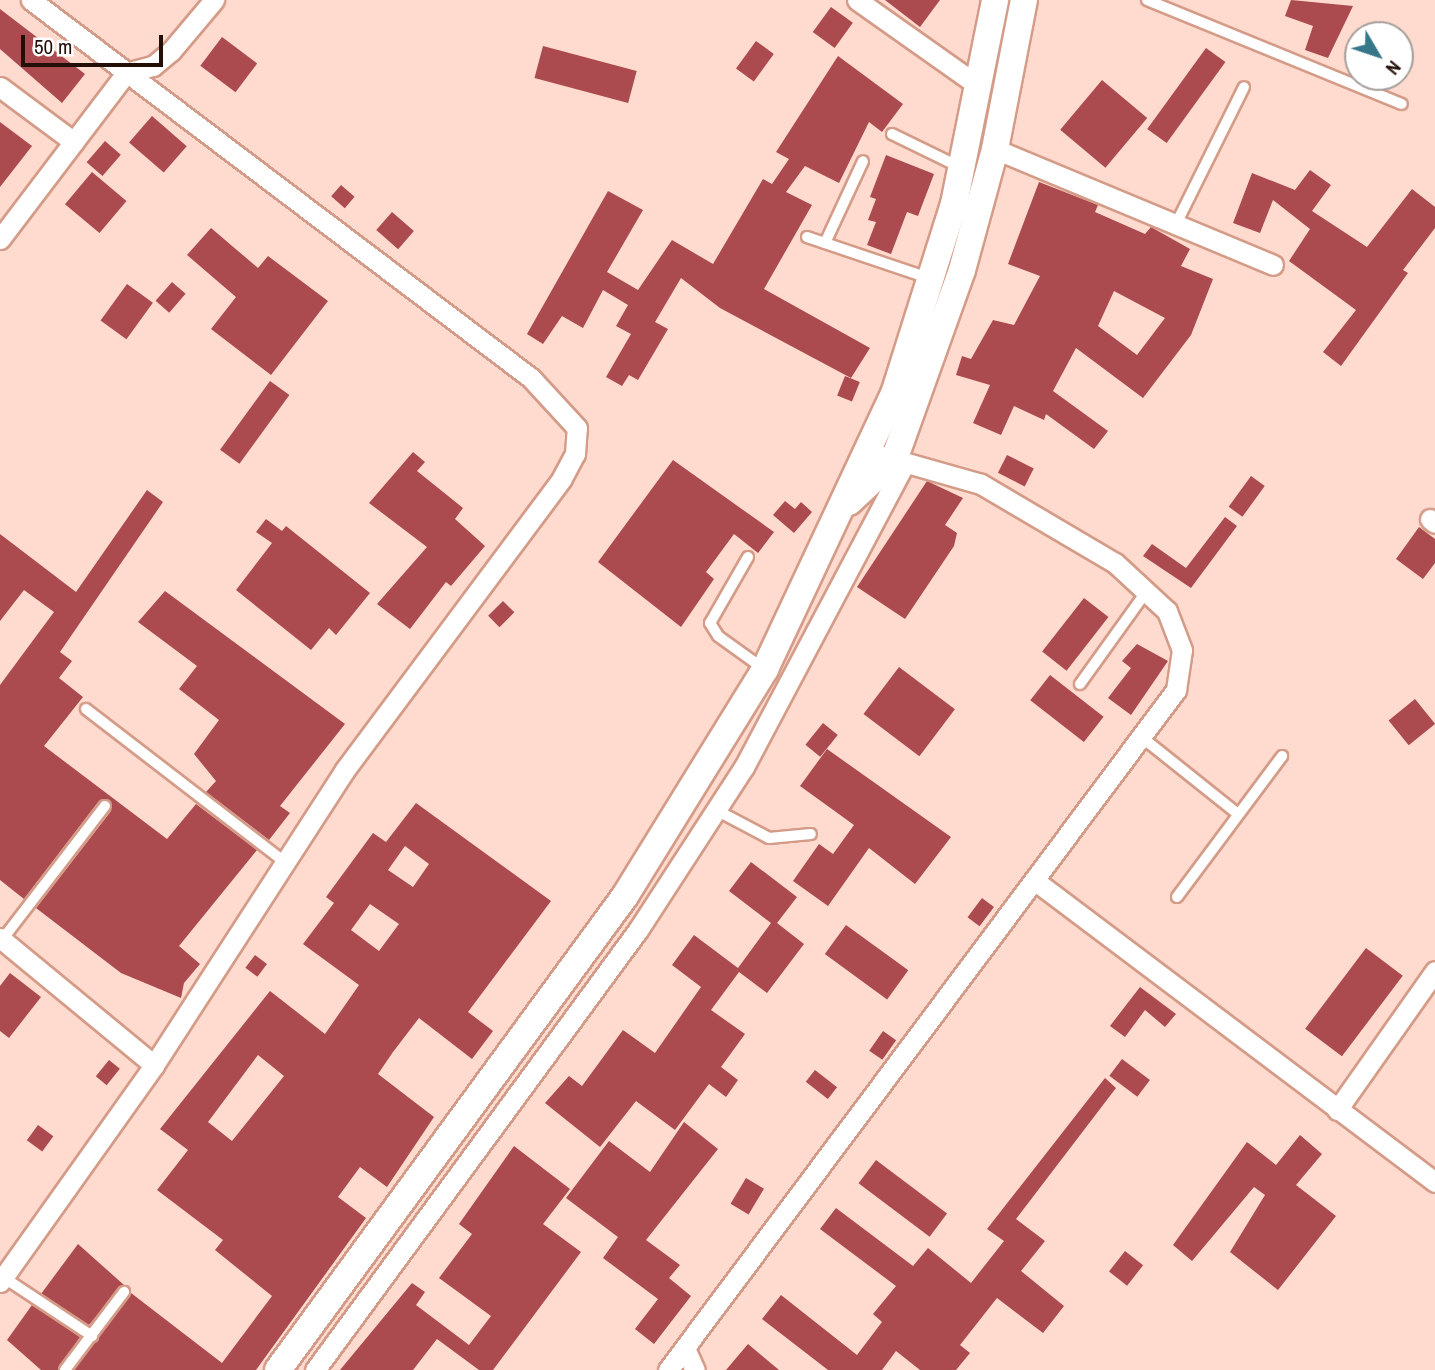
<!DOCTYPE html>
<html>
<head>
<meta charset="utf-8">
<style>
	body { margin:0 }
	#map { position:relative; width:1435px; height:1370px; overflow:hidden; background:#ffdace; font-family:"Archivo Narrow",sans-serif }
	div>[style] { position:absolute }
	.building>* { inset:0; background:#ab4a4f; transform-origin:0 0 }
	.roads { filter:drop-shadow(2px 0 #d49c88) drop-shadow(-2px 0 #d49c88) drop-shadow(0 2px #d49c88) drop-shadow(0 -2px #d49c88) }
	.service>* { height:10px; margin:-5px; padding:0 5px; transform-origin:5px; border-radius:5px; background:#fff }
	.minor>* { height:19px; margin:-9.5px; padding:0 9.5px; transform-origin:9.5px; border-radius:9.5px; background:#fff }
	.secondary>* { height:26px; margin:-13px; padding:0 13px; transform-origin:13px; border-radius:13px; background:#fff }
	span { translate:-50% -50%; white-space:nowrap; text-align:center; line-height:1.15; -webkit-text-stroke:6px #fff; paint-order:stroke }
	.north { position:absolute; left:1344px; top:21px; width:70px; height:70px; box-sizing:border-box; background:#fff; border:2px solid #a79f9c; border-radius:50%; rotate:129deg; font-size:19px; font-weight:700; line-height:28px; text-align:center; color:#230f08 }
	.north::after { content:''; display:block; margin:auto; width:24px; height:32px; background:#36778a; clip-path:polygon(50% 0,100% 100%,50% 72%,0 100%) }
	.scale { position:absolute; left:21px; top:35px; width:142px; height:32px; box-sizing:border-box; border:4px solid #230f08; border-top:0; padding-left:9px; font-size:21px; line-height:24px; white-space:nowrap; color:#230f08; -webkit-text-stroke:5px #fff; paint-order:stroke }
</style>
</head>
<body>
<div id="map">
	<div class="building">
		<i style="clip-path:polygon(885px 0,940px 0,920px 27px)"></i>
		<i style="clip-path:polygon(1291px 0,1353px 6px,1328px 58px,1305px 50px,1313px 26px,1285px 16px)"></i>
		<i style="left:831px;top:7px;width:27px;height:31px;rotate:36deg"></i>
		<i style="clip-path:polygon(0 9px,85px 74px,62px 103px,0 49px)"></i>
		<i style="left:222px;top:37px;width:44px;height:36px;rotate:37deg"></i>
		<i style="left:756px;top:41px;width:22px;height:34px;rotate:36deg"></i>
		<i style="left:543px;top:46px;width:97px;height:33px;rotate:15deg"></i>
		<i style="left:1206px;top:48px;width:24px;height:100px;rotate:36deg"></i>
		<i style="clip-path:polygon(838px 56px,903px 104px,882px 132px,869px 122px,839px 183px,805px 166px,786px 192px,812px 205px,764px 289px,870px 348px,851px 378px,720px 308px,681px 278px,655px 322px,668px 329px,638px 380px,629px 375px,622px 386px,606px 377px,631px 334px,616px 326px,628px 305px,603px 290px,583px 328px,562px 316px,543px 344px,527px 334px,608px 191px,643px 210px,607px 272px,638px 290px,672px 240px,713px 264px,763px 179px,772px 184px,789px 159px,776px 152px)"></i>
		<i style="left:1102px;top:80px;width:59px;height:65px;rotate:40deg"></i>
		<i style="left:152px;top:116px;width:46px;height:35px;rotate:41deg"></i>
		<i style="clip-path:polygon(0 122px,32px 146px,0 187px)"></i>
		<i style="left:105px;top:141px;width:21px;height:28px;rotate:41deg"></i>
		<i style="clip-path:polygon(886px 155px,934px 174px,918px 216px,907px 212px,891px 254px,867px 245px,876px 222px,868px 220px,876px 199px,870px 197px)"></i>
		<i style="clip-path:polygon(1310px 170px,1331px 185px,1312px 211px,1367px 247px,1412px 189px,1435px 207px,1435px 228px,1403px 270px,1408px 273px,1341px 366px,1323px 352px,1356px 310px,1289px 261px,1310px 229px,1273px 200px,1260px 233px,1233px 223px,1252px 173px,1295px 190px)"></i>
		<i style="left:92px;top:172px;width:45px;height:42px;rotate:40deg"></i>
		<i style="clip-path:polygon(evenodd,1039px 182px,1098px 205px,1095px 212px,1145px 234px,1151px 227px,1190px 249px,1181px 266px,1213px 279px,1191px 335px,1143px 398px,1076px 348px,1053px 391px,1108px 431px,1094px 449px,1046px 414px,1044px 420px,1014px 406px,1001px 435px,973px 423px,990px 385px,956px 375px,962px 356px,971px 359px,993px 320px,1014px 325px,1040px 276px,1008px 264px,1039px 182px,1114px 291px,1165px 318px,1137px 355px,1098px 326px,1114px 291px)"></i>
		<i style="left:341px;top:185px;width:18px;height:15px;rotate:41deg"></i>
		<i style="left:392px;top:212px;width:29px;height:24px;rotate:41deg"></i>
		<i style="clip-path:polygon(211px 228px,258px 268px,268px 256px,328px 301px,271px 375px,211px 329px,236px 297px,187px 255px)"></i>
		<i style="left:172px;top:282px;width:18px;height:25px;rotate:41deg"></i>
		<i style="left:127px;top:284px;width:32px;height:45px;rotate:36deg"></i>
		<i style="left:845px;top:376px;width:16px;height:21px;rotate:22deg"></i>
		<i style="left:270px;top:381px;width:24px;height:85px;rotate:36deg"></i>
		<i style="clip-path:polygon(413px 452px,425px 462px,417px 471px,463px 508px,455px 519px,485px 546px,451px 586px,446px 582px,410px 629px,377px 604px,427px 547px,369px 503px)"></i>
		<i style="left:1007px;top:455px;width:30px;height:20px;rotate:27deg"></i>
		<i style="clip-path:polygon(673px 460px,774px 532px,758px 553px,734px 534px,706px 572px,714px 579px,681px 627px,598px 562px)"></i>
		<i style="left:1251px;top:476px;width:17px;height:38px;rotate:36deg"></i>
		<i style="clip-path:polygon(927px 481px,963px 498px,945px 525px,957px 533px,954px 546px,905px 619px,857px 587px)"></i>
		<i style="clip-path:polygon(147px 490px,163px 502px,60px 652px,72px 661px,59px 678px,83px 697px,44px 746px,167px 839px,196px 804px,257px 850px,179px 946px,200px 964px,184px 983px,181px 998px,121px 973px,36px 908px,111px 811px,109px 800px,99px 801px,24px 899px,0 880px,0 685px,54px 612px,24px 590px,0 621px,0 534px,76px 592px)"></i>
		<i style="clip-path:polygon(785px 501px,795px 509px,801px 502px,812px 512px,794px 533px,773px 515px)"></i>
		<i style="clip-path:polygon(1225px 517px,1237px 526px,1191px 588px,1143px 556px,1152px 544px,1186px 568px)"></i>
		<i style="clip-path:polygon(266px 519px,282px 531px,286px 526px,370px 593px,336px 635px,329px 628px,311px 650px,236px 590px,272px 543px,256px 532px)"></i>
		<i style="clip-path:polygon(1419px 527px,1435px 539px,1435px 563px,1423px 579px,1396px 559px)"></i>
		<i style="clip-path:polygon(165px 591px,345px 724px,280px 806px,290px 813px,269px 840px,206px 792px,216px 781px,194px 754px,219px 720px,179px 689px,197px 666px,138px 622px)"></i>
		<i style="left:1084px;top:598px;width:31px;height:68px;rotate:38deg"></i>
		<i style="left:503px;top:601px;width:16px;height:21px;rotate:45deg"></i>
		<i style="clip-path:polygon(1137px 644px,1168px 661px,1131px 715px,1108px 698px,1131px 668px,1122px 661px)"></i>
		<i style="left:899px;top:667px;width:70px;height:59px;rotate:37deg"></i>
		<i style="left:1050px;top:675px;width:68px;height:32px;rotate:38deg"></i>
		<i style="left:1415px;top:699px;width:32px;height:34px;rotate:51deg"></i>
		<i style="left:823px;top:723px;width:19px;height:28px;rotate:39deg"></i>
		<i style="clip-path:polygon(827px 749px,951px 837px,915px 884px,869px 848px,828px 906px,793px 881px,819px 844px,833px 854px,854px 825px,800px 786px)"></i>
		<i style="clip-path:polygon(evenodd,416px 803px,551px 901px,468px 1012px,493px 1031px,472px 1059px,419px 1018px,393px 1052px,378px 1074px,434px 1117px,387px 1187px,360px 1167px,338px 1197px,366px 1218px,256px 1370px,74px 1370px,131px 1293px,222px 1363px,272px 1296px,215px 1250px,223px 1240px,157px 1190px,188px 1150px,160px 1129px,270px 991px,325px 1034px,359px 985px,303px 944px,334px 903px,326px 897px,373px 833px,386px 842px,416px 803px,405px 846px,429px 864px,413px 887px,388px 870px,405px 846px,416px 803px,370px 904px,399px 924px,379px 951px,351px 930px,370px 904px,416px 803px,258px 1055px,284px 1076px,232px 1141px,208px 1122px,258px 1055px)"></i>
		<i style="clip-path:polygon(751px 862px,797px 897px,777px 923px,804px 944px,767px 993px,739px 972px,711px 1010px,745px 1034px,721px 1067px,738px 1080px,726px 1097px,709px 1084px,675px 1130px,636px 1101px,600px 1147px,545px 1103px,569px 1076px,582px 1086px,623px 1030px,655px 1053px,701px 987px,672px 965px,694px 935px,738px 968px,771px 923px,729px 891px)"></i>
		<i style="left:982px;top:898px;width:15px;height:24px;rotate:37deg"></i>
		<i style="left:846px;top:925px;width:77px;height:36px;rotate:36deg"></i>
		<i style="left:1366px;top:948px;width:46px;height:101px;rotate:37deg"></i>
		<i style="left:255px;top:955px;width:15px;height:16px;rotate:37deg"></i>
		<i style="clip-path:polygon(10px 973px,41px 997px,9px 1038px,0 1031px,0 986px)"></i>
		<i style="clip-path:polygon(1140px 987px,1176px 1014px,1165px 1027px,1145px 1010px,1125px 1037px,1110px 1026px)"></i>
		<i style="left:883px;top:1031px;width:16px;height:24px;rotate:35deg"></i>
		<i style="left:1122px;top:1059px;width:35px;height:21px;rotate:37deg"></i>
		<i style="left:109px;top:1060px;width:14px;height:21px;rotate:39deg"></i>
		<i style="left:815px;top:1070px;width:28px;height:15px;rotate:38deg"></i>
		<i style="clip-path:polygon(1105px 1078px,1116px 1088px,1016px 1219px,1045px 1241px,1021px 1271px,1064px 1306px,1043px 1333px,997px 1298px,960px 1345px,970px 1353px,956px 1370px,920px 1370px,896px 1351px,882px 1370px,828px 1370px,762px 1319px,781px 1295px,857px 1355px,882px 1322px,873px 1314px,896px 1286px,820px 1229px,836px 1208px,913px 1266px,928px 1248px,971px 1283px,1004px 1241px,987px 1229px)"></i>
		<i style="clip-path:polygon(684px 1122px,718px 1149px,646px 1240px,680px 1265px,669px 1278px,691px 1296px,654px 1344px,635px 1329px,658px 1299px,603px 1258px,618px 1237px,566px 1198px,609px 1141px,650px 1172px)"></i>
		<i style="left:38px;top:1125px;width:19px;height:19px;rotate:36deg"></i>
		<i style="clip-path:polygon(1300px 1135px,1322px 1154px,1296px 1185px,1336px 1216px,1278px 1290px,1230px 1252px,1265px 1195px,1254px 1187px,1192px 1261px,1173px 1245px,1247px 1142px,1276px 1165px)"></i>
		<i style="clip-path:polygon(514px 1146px,570px 1189px,543px 1224px,581px 1252px,493px 1370px,479px 1370px,437px 1339px,413px 1370px,340px 1370px,412px 1283px,425px 1292px,416px 1305px,469px 1345px,491px 1316px,439px 1278px,472px 1234px,459px 1224px)"></i>
		<i style="left:876px;top:1160px;width:89px;height:29px;rotate:37deg"></i>
		<i style="left:746px;top:1178px;width:21px;height:30px;rotate:31deg"></i>
		<i style="clip-path:polygon(78px 1244px,124px 1285px,89px 1325px,41px 1294px)"></i>
		<i style="left:1125px;top:1251px;width:23px;height:26px;rotate:38deg"></i>
		<i style="clip-path:polygon(32px 1305px,80px 1337px,58px 1370px,41px 1370px,7px 1340px)"></i>
		<i style="clip-path:polygon(748px 1344px,779px 1370px,726px 1370px)"></i>
	</div>
	<div class="roads">
		<div class="service">
			<i style="left:1147px;top:0;width:275px;rotate:22.2deg"></i>
			<i style="left:892px;top:134px;width:73px;rotate:25.9deg"></i>
			<i style="left:1175px;top:226px;width:155px;rotate:-63.6deg"></i>
			<i style="left:807px;top:237px;width:129px;rotate:18.6deg"></i>
			<i style="left:825px;top:243px;width:90px;rotate:-65.1deg"></i>
			<i style="left:748px;top:557px;width:76px;rotate:119.9deg"></i>
			<i style="left:710px;top:623px;width:15px;rotate:58deg"></i>
			<i style="left:718px;top:636px;width:57px;rotate:35.7deg"></i>
			<i style="left:1080px;top:684px;width:113px;rotate:-54.3deg"></i>
			<i style="left:86px;top:709px;width:254px;rotate:37.6deg"></i>
			<i style="left:1144px;top:739px;width:120px;rotate:38.6deg"></i>
			<i style="left:716px;top:810px;width:60px;rotate:27.8deg"></i>
			<i style="left:769px;top:838px;width:42px;rotate:-5.4deg"></i>
			<i style="left:1177px;top:897px;width:176px;rotate:-53.3deg"></i>
			<i style="left:2px;top:940px;width:169px;rotate:-52.5deg"></i>
			<i style="left:3px;top:1277px;width:107px;rotate:33.5deg"></i>
			<i style="left:65px;top:1370px;width:98px;rotate:-52.9deg"></i>
		</div>
		<div class="minor">
			<i style="left:857px;top:0;width:149px;rotate:35.2deg"></i>
			<i style="left:0;top:87px;width:92px;rotate:36.6deg"></i>
			<i style="left:995px;top:149px;width:301px;rotate:22.6deg"></i>
			<i style="left:0;top:239px;width:208px;rotate:-52.8deg"></i>
			<i style="left:126px;top:73px;width:28px;rotate:-15deg"></i>
			<i style="left:153px;top:66px;width:23px;rotate:-40deg"></i>
			<i style="left:171px;top:51px;width:67px;rotate:-49.9deg"></i>
			<i style="left:1430px;top:519px;width:6px;rotate:39deg"></i>
			<i style="left:1034px;top:880px;width:502px;rotate:36.98deg"></i>
			<i style="left:0;top:938px;width:200px;rotate:39.5deg"></i>
			<i style="left:1337px;top:1110px;width:170px;rotate:-54.8deg"></i>
			<i style="left:0;top:1282px;width:266px;rotate:-54.6deg"></i>
			<i style="left:154px;top:1065px;width:350px;rotate:-57.1deg"></i>
			<i style="left:344px;top:771px;width:365px;rotate:-53.3deg"></i>
			<i style="left:562px;top:478px;width:27px;rotate:-62deg"></i>
			<i style="left:575px;top:454px;width:26px;rotate:-86deg"></i>
			<i style="left:577px;top:428px;width:68px;rotate:-132.6deg"></i>
			<i style="left:531px;top:378px;width:627px;rotate:-142.91deg"></i>
			<i style="left:685px;top:1348px;width:24px;rotate:66deg"></i>
			<i style="left:315px;top:1370px;width:546px;rotate:-53.72deg"></i>
			<i style="left:638px;top:930px;width:194px;rotate:-57deg"></i>
			<i style="left:744px;top:767px;width:344px;rotate:-62.1deg"></i>
			<i style="left:668px;top:1370px;width:849px;rotate:-53.24deg"></i>
			<i style="left:1176px;top:690px;width:40px;rotate:-81.5deg"></i>
			<i style="left:1182px;top:650px;width:42px;rotate:-111deg"></i>
			<i style="left:1167px;top:611px;width:71px;rotate:-137.3deg"></i>
			<i style="left:1115px;top:563px;width:156px;rotate:-149.5deg"></i>
			<i style="left:981px;top:484px;width:102px;rotate:-164.1deg"></i>
		</div>
		<div class="secondary">
			<i style="left:849px;top:502px;width:62px;rotate:-43deg"></i>
			<i style="left:894px;top:460px;width:202px;rotate:-70.3deg"></i>
			<i style="left:962px;top:270px;width:125px;rotate:-74.7deg"></i>
			<i style="left:995px;top:149px;width:152px;rotate:-79deg"></i>
			<i style="left:278px;top:1370px;width:587px;rotate:-53.79deg"></i>
			<i style="left:625px;top:896px;width:267px;rotate:-58.3deg"></i>
			<i style="left:765px;top:669px;width:307px;rotate:-64.9deg"></i>
			<i style="left:895px;top:391px;width:196px;rotate:-72.5deg"></i>
			<i style="left:954px;top:204px;width:208px;rotate:-78.6deg"></i>
		</div>
	</div>
	<div class="north">N</div>
	<div class="scale">50 m</div>
</div>
</body>
</html>
